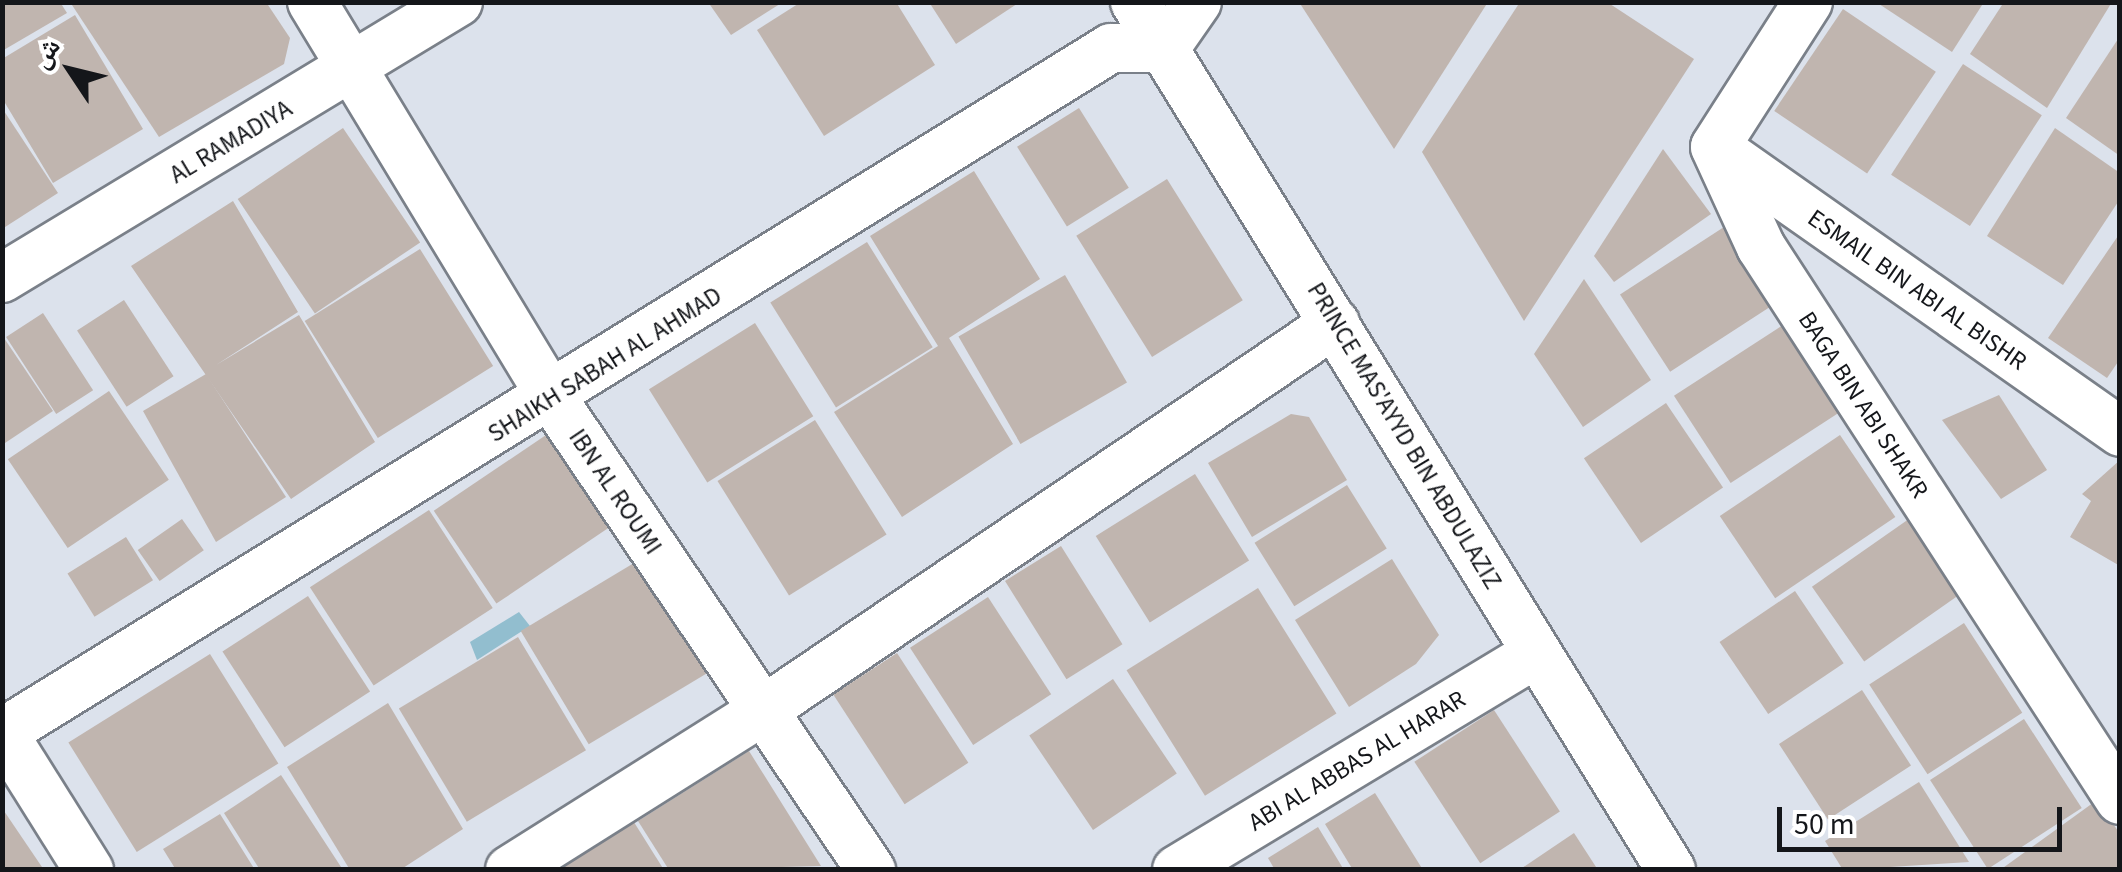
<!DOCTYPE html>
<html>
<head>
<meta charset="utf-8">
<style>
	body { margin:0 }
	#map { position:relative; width:2122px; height:872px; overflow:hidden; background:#dce2ec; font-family:"Source Sans 3","Noto Naskh Arabic",sans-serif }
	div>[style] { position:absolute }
	.water>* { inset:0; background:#92becf }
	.building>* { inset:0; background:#c0b5af; transform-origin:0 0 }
	.roads { filter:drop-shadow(2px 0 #7a8089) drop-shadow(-2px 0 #7a8089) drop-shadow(0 2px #7a8089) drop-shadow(0 -2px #7a8089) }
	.minor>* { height:48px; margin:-24px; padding:0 24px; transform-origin:24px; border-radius:24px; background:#fff }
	span { translate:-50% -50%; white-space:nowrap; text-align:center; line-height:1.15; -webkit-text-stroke:8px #fff; paint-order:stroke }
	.street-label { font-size:25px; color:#14161a }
	.frame { position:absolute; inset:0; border:5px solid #14161a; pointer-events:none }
	.north { position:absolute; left:20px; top:20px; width:100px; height:100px; -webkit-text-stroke:8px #fff; paint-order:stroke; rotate:305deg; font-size:28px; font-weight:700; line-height:40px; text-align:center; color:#14161a }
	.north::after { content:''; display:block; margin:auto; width:35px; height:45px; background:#14161a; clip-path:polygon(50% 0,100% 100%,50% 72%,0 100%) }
	.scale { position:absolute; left:1777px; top:807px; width:285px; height:45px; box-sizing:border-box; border:5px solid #14161a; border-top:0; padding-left:12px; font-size:30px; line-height:35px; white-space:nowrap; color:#14161a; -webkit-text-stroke:8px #fff; paint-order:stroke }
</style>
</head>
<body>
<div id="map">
	<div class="water">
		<i style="clip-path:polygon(519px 612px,530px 626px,477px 660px,470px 642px)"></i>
	</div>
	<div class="building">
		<i style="clip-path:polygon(2px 2px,60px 2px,67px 13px,2px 51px)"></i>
		<i style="clip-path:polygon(70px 2px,266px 2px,290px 38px,284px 64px,159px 137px)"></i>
		<i style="clip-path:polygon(708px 2px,783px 2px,731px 35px)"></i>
		<i style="clip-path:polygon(801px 2px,896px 2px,935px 65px,824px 136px,757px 30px)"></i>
		<i style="clip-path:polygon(929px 2px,1020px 2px,956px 44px)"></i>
		<i style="clip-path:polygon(1299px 2px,1488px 2px,1394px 149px)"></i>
		<i style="clip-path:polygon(1520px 2px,1607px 2px,1694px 59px,1524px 321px,1422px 152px)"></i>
		<i style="clip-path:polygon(1876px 2px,1984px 2px,1952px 52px)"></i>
		<i style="clip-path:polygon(2004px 2px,2112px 2px,2047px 108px,1970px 54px)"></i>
		<i style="left:1843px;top:9px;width:112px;height:123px;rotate:34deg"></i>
		<i style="clip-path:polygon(75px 15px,143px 129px,53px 183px,2px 98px,2px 59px)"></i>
		<i style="clip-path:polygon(2120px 36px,2120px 156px,2066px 118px)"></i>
		<i style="left:1963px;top:64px;width:94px;height:132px;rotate:33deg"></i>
		<i style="clip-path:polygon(2px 108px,58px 193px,2px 229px)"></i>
		<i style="left:1079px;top:108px;width:94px;height:73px;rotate:58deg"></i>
		<i style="left:343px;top:128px;width:138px;height:127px;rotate:56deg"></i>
		<i style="clip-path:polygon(2055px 128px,2120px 173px,2120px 199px,2063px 285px,1987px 236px)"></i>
		<i style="clip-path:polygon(1663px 149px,1711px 214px,1614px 282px,1594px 256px)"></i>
		<i style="clip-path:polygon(974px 171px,1040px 279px,949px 338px,1013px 444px,902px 517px,834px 412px,938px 346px,870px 236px)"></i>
		<i style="left:1167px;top:179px;width:143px;height:107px;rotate:58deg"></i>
		<i style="clip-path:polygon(233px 201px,298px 312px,216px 365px,299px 315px,375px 442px,291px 499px,131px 266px)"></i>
		<i style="left:1724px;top:227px;width:92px;height:124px;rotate:57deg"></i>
		<i style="clip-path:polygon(2120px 233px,2120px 359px,2107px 378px,2048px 338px)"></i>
		<i style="left:867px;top:242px;width:124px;height:114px;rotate:58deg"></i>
		<i style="left:420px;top:249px;width:138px;height:136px;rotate:58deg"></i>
		<i style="left:1065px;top:275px;width:124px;height:123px;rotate:60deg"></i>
		<i style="clip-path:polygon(1584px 279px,1651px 380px,1583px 427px,1534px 354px)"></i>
		<i style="left:124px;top:300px;width:91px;height:56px;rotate:57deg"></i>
		<i style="left:43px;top:313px;width:92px;height:44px;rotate:57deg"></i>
		<i style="left:755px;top:323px;width:110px;height:125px;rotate:58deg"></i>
		<i style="left:1783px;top:325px;width:104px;height:130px;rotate:57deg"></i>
		<i style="clip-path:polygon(2px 335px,53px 411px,2px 445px)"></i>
		<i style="clip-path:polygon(206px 374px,286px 497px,216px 542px,143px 411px)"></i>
		<i style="left:109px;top:391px;width:107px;height:122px;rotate:56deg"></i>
		<i style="clip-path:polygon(1999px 395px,2047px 470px,2001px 499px,1942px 420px)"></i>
		<i style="left:1666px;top:403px;width:102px;height:99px;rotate:56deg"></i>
		<i style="clip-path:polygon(1291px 414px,1309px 417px,1347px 480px,1252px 537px,1208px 463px)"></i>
		<i style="left:815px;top:420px;width:135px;height:115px;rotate:58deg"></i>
		<i style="left:549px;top:433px;width:112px;height:139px;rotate:56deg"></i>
		<i style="left:1840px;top:435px;width:99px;height:145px;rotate:56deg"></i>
		<i style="clip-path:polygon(2120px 460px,2120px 566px,2070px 537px,2091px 501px,2082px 494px)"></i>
		<i style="left:1195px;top:474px;width:102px;height:117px;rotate:58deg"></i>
		<i style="left:1347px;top:485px;width:75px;height:109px;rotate:58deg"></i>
		<i style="left:429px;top:510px;width:117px;height:142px;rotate:57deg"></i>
		<i style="left:1916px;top:514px;width:91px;height:127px;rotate:55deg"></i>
		<i style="left:182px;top:519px;width:38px;height:54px;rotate:55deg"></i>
		<i style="left:126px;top:537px;width:51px;height:69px;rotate:58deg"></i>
		<i style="left:1061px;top:546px;width:116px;height:66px;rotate:58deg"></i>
		<i style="clip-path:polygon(1392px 559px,1439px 635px,1416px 664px,1349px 707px,1295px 620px)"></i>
		<i style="left:639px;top:560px;width:132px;height:138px;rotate:59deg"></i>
		<i style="left:1258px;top:588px;width:148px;height:155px;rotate:58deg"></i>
		<i style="left:1795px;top:591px;width:87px;height:91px;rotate:56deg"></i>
		<i style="left:308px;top:596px;width:114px;height:102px;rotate:57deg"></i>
		<i style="left:988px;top:597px;width:116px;height:93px;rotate:57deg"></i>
		<i style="left:1964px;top:623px;width:107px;height:113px;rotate:57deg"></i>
		<i style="left:518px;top:637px;width:132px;height:139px;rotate:59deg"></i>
		<i style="left:897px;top:653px;width:131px;height:76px;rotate:57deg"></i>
		<i style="left:210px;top:654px;width:129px;height:167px;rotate:58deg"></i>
		<i style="left:1113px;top:679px;width:114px;height:101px;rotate:56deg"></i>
		<i style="left:1862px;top:690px;width:90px;height:99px;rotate:57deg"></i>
		<i style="clip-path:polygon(388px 703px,463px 829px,400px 870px,350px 870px,287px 767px)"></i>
		<i style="left:1494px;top:710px;width:121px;height:95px;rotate:57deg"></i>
		<i style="left:2024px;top:719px;width:106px;height:112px;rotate:57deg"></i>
		<i style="clip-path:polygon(749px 751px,821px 866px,669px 870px,638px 821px)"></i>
		<i style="clip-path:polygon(281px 775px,343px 870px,260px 870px,224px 813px)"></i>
		<i style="clip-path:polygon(1919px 782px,1969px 862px,1843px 870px,1825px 841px)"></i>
		<i style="clip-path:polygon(1375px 793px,1423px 870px,1353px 870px,1325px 824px)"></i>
		<i style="clip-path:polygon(2097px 800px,2120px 834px,2120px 870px,2000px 870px)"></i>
		<i style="clip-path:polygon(2px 808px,44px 870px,2px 870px)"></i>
		<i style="clip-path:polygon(220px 814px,255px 870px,176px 870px,163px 849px)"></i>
		<i style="clip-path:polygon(632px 819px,664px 870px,553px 870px)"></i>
		<i style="clip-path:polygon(1318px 827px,1344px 870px,1275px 870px,1268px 858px)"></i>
		<i style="clip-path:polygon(1574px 833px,1598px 870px,1519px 870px)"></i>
	</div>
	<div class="roads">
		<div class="minor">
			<i style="left:312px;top:2px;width:463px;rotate:58.8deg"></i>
			<i style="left:552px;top:398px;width:570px;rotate:55.95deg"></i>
			<i style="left:1135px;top:2px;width:1020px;rotate:58.3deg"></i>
			<i style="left:1808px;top:2px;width:172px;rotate:122.7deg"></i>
			<i style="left:1715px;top:147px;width:110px;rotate:65.3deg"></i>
			<i style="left:1761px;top:247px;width:659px;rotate:57.01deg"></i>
			<i style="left:1718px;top:149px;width:492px;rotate:35.1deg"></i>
			<i style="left:2px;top:278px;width:533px;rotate:-31.18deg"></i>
			<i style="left:2px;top:733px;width:1303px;rotate:-31.7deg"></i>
			<i style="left:1111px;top:48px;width:54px"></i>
			<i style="left:1165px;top:48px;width:56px;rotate:-55.2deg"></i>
			<i style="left:3px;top:733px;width:162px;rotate:57.9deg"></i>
			<i style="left:510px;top:870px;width:298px;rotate:-32.2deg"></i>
			<i style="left:762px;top:711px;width:692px;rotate:-34.1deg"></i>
			<i style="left:1177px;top:870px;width:420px;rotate:-31.1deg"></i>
		</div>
	</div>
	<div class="street-label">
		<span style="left:231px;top:142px;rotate:-31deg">AL RAMADIYA</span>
		<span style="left:1917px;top:290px;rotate:35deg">ESMAIL BIN ABI AL BISHR</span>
		<span style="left:605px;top:365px;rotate:-32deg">SHAIKH SABAH AL AHMAD</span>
		<span style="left:1863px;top:405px;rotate:57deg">BAGA BIN ABI SHAKR</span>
		<span style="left:1404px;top:436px;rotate:59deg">PRINCE MAS'AYYD BIN ABDULAZIZ</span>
		<span style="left:615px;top:492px;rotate:56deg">IBN AL ROUMI</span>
		<span style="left:1357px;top:761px;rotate:-31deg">ABI AL ABBAS AL HARAR</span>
	</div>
	<div class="frame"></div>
	<div class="north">ش</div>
	<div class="scale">50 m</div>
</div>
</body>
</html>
